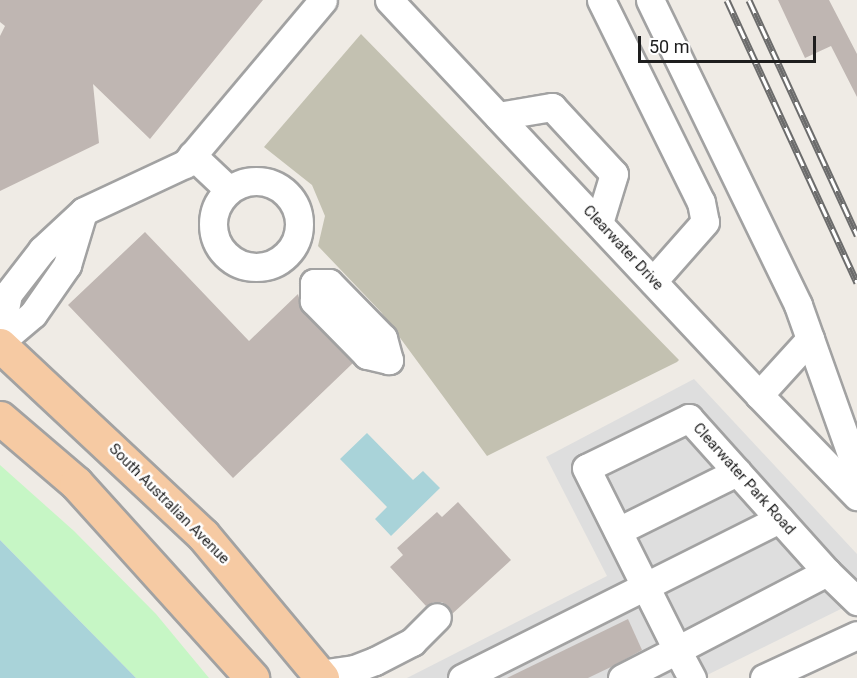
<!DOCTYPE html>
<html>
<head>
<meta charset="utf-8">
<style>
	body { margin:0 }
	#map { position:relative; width:857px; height:678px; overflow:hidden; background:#efebe5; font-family:Roboto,sans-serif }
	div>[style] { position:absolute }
	.construction>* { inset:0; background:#c3c1b1 }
	.park>* { inset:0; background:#c6f6c5 }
	.parking>* { inset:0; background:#dedede }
	.water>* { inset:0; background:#a9d3d9 }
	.building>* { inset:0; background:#bfb6b2 }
	.roads { filter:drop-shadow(2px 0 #a2a2a2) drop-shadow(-2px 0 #a2a2a2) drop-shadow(0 2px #a2a2a2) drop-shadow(0 -2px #a2a2a2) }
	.minor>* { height:27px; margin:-13.5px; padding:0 13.5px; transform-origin:13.5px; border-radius:13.5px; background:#fff }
	.minor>.ring { margin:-13.5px; padding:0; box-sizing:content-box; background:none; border:27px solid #fff; border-radius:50% }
	.major>* { height:33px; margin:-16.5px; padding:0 16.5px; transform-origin:16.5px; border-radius:16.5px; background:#f6caa3 }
	.rail>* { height:7px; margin-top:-3.5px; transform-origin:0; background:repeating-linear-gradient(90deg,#fff 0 14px,#6c6c6c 0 28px); box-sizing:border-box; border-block:2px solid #6c6c6c }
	span { translate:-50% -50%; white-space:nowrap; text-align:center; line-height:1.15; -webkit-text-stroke:5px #fff; paint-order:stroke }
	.street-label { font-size:15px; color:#1e1e1e }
	.scale { position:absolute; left:638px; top:36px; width:178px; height:27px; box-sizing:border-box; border:3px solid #1e1e1e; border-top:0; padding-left:8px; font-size:18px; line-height:21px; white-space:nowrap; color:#1e1e1e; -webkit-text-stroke:4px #fff; paint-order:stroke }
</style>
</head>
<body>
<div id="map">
	<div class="construction">
		<i style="clip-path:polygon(361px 34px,679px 360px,677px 362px,487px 456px,381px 312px,318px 246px,325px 216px,312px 185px,264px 147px)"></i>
	</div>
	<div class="park">
		<i style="clip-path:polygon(0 465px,74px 531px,156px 614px,209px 678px,136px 678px,0 540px)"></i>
	</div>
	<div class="parking">
		<i style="clip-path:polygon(694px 379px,857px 554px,857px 601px,701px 678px,407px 678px,607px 576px,546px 457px)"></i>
	</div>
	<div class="water">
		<i style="clip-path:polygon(367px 433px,413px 480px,423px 471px,440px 488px,391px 536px,375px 519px,387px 507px,340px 459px)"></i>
		<i style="clip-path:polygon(0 540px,136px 678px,0 678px)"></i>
	</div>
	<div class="building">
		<i style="clip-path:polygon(0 0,263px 0,150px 139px,93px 84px,99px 143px,0 191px,0 36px,5px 26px,0 22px)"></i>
		<i style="clip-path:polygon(778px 0,829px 0,857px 54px,857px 97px,831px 46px,805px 58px)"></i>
		<i style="clip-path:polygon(145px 232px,249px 341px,298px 294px,303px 312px,353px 363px,233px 478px,68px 305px)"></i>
		<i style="clip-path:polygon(458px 502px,511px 560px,452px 614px,448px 606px,442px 602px,434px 602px,426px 606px,390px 567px,403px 555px,397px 548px,437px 512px,442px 517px)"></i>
		<i style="clip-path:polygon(628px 619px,642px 650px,613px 666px,588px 678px,507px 678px)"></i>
	</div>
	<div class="roads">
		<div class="minor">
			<i style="left:389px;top:0;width:541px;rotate:46.87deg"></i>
			<i style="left:759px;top:395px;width:141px;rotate:45.9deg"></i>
			<i style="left:601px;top:0;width:225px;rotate:63.7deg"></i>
			<i style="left:701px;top:202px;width:20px;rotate:79deg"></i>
			<i style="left:705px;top:222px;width:79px;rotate:131.4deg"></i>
			<i style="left:650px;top:0;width:339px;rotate:64.1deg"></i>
			<i style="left:798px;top:305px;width:176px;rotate:70.4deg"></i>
			<i style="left:498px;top:116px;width:55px;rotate:-9.5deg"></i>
			<i style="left:552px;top:107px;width:91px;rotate:47.2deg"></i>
			<i style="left:614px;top:174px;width:51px;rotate:107deg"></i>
			<i style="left:192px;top:155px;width:51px;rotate:43.4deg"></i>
			<i class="ring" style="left:213px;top:181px;width:59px;height:59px"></i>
			<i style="left:314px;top:283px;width:15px"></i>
			<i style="left:329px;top:283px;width:77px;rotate:45.5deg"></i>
			<i style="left:383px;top:338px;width:23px;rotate:75deg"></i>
			<i style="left:389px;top:360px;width:23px;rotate:-167deg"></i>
			<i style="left:367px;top:355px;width:76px;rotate:-134.5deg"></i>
			<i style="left:314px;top:301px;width:18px;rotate:-90deg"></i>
			<i style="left:0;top:334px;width:41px;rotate:-78.7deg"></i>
			<i style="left:8px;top:294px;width:56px;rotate:-52.3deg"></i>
			<i style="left:42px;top:250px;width:57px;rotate:-42.9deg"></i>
			<i style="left:84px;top:211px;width:111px;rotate:-25deg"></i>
			<i style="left:185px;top:164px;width:214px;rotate:-49.9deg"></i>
			<i style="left:0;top:342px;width:43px;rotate:-40.3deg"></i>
			<i style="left:33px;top:314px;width:60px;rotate:-55.2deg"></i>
			<i style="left:67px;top:265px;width:55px;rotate:-73.2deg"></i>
			<i style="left:759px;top:395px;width:76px;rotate:-47.7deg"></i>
			<i style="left:618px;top:531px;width:133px;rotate:-26.4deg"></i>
			<i style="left:827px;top:572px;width:42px;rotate:44deg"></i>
			<i style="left:319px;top:674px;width:35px;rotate:-8deg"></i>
			<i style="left:354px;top:669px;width:22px;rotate:-21deg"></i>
			<i style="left:375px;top:661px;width:42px;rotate:-27.2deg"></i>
			<i style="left:412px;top:642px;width:35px;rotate:-45deg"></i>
			<i style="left:462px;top:678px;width:355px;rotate:-26.6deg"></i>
			<i style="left:622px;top:678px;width:62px;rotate:-27deg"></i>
			<i style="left:677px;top:650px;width:169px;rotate:-27.5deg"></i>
			<i style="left:827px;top:572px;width:207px;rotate:-131.9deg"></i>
			<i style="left:689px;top:418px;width:114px;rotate:154.1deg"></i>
			<i style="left:586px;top:468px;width:203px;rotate:63.4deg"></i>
			<i style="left:677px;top:650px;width:32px;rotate:62deg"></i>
			<i style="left:764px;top:678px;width:102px;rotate:-24.8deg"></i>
		</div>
		<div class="major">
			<i style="left:0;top:345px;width:278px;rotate:43.1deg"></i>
			<i style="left:203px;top:535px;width:186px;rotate:50.2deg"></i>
			<i style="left:0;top:418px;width:100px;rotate:40.5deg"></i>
			<i style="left:76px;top:483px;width:263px;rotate:47.9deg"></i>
		</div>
	</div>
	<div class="rail">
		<i style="left:727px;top:0;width:311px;rotate:65.3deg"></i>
		<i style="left:749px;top:0;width:259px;rotate:65.3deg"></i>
	</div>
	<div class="street-label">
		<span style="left:623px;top:248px;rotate:47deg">Clearwater Drive</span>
		<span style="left:744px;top:479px;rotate:48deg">Clearwater Park Road</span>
		<span style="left:169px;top:504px;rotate:45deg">South Australian Avenue</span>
	</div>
	<div class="scale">50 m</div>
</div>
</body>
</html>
